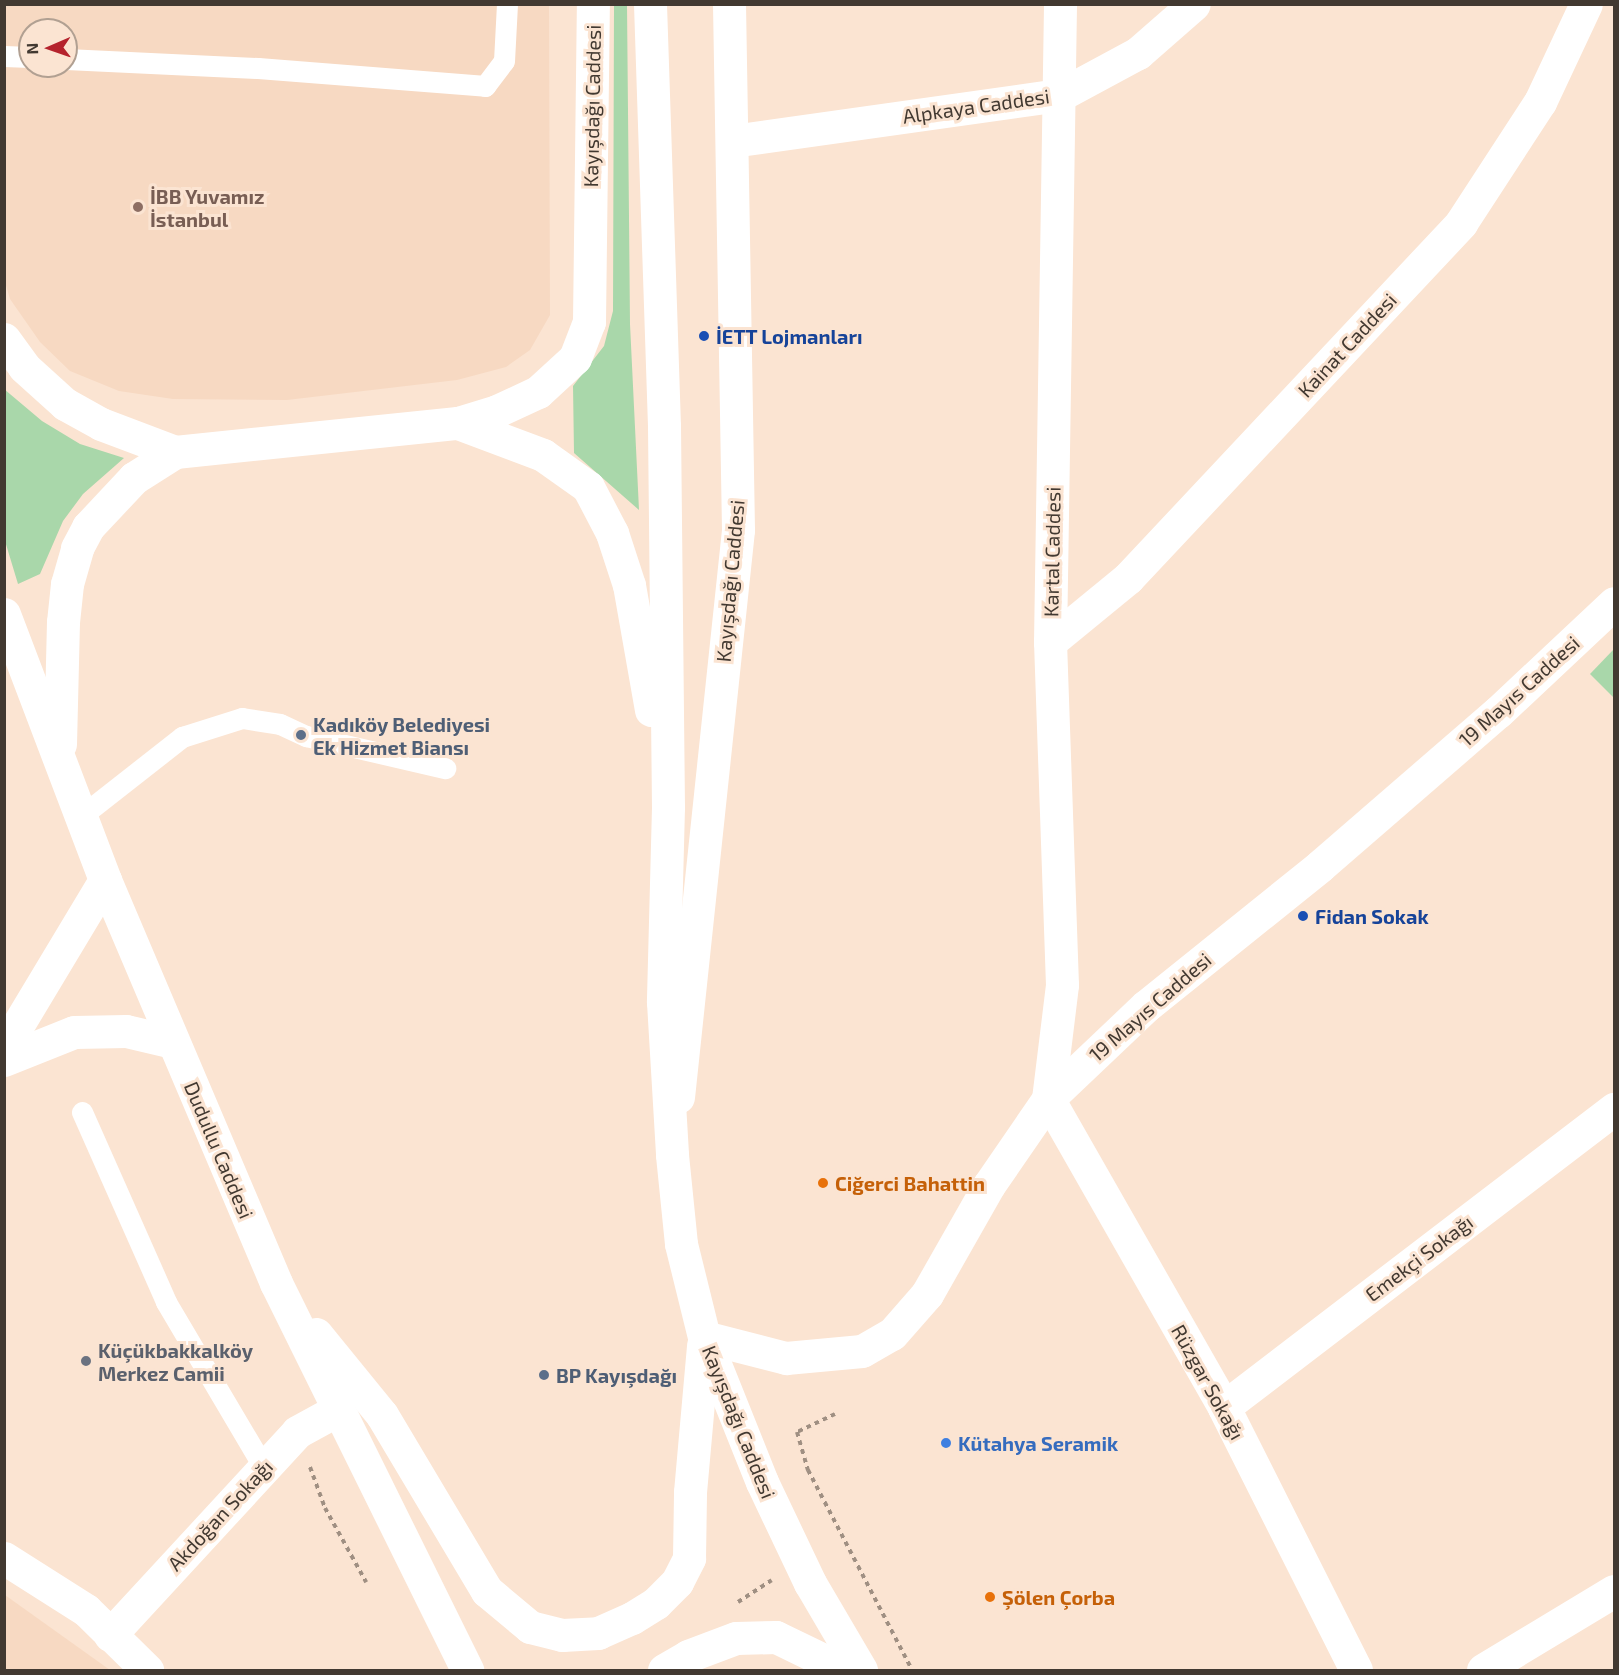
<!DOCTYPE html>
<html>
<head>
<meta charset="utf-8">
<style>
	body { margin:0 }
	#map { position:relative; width:1619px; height:1675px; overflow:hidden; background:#fbe4d2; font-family:"Exo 2",sans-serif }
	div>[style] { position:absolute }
	.built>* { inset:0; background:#f7d9c2 }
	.green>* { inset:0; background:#a9d7aa }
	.path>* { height:4px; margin-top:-2px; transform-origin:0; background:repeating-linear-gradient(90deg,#9f8f82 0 4.5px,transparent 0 9px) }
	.lane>* { height:21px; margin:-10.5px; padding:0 10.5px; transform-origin:10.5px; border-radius:10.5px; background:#fff }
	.street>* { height:33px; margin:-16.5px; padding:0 16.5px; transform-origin:16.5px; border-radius:16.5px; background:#fff }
	.secondary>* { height:33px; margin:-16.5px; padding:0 16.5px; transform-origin:16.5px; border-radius:16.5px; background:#fff }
	.primary>* { height:33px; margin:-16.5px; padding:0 16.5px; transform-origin:16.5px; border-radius:16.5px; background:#fff }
	.dots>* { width:16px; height:16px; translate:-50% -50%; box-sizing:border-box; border:3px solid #fbe4d2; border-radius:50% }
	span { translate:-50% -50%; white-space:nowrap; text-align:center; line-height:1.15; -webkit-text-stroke:6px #fbe4d2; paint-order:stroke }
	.street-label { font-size:20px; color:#423931 }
	.education-label { font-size:20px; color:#785e54; font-weight:700 }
	.left { translate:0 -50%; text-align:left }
	.transit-label { font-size:20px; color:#164399; font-weight:700 }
	.service-label { font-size:20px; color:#4e5e75; font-weight:700 }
	.food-label { font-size:20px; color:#c56008; font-weight:700 }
	.worship-label { font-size:20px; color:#5b616d; font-weight:700 }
	.shop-label { font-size:20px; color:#366cbe; font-weight:700 }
	.frame { position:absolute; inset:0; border:6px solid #423931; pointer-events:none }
	.north { position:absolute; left:18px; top:18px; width:60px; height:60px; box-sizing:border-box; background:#fbe4d2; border:2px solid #b1a092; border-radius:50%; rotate:268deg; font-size:16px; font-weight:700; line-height:24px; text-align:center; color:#423931 }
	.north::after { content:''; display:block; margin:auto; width:21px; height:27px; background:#b5232d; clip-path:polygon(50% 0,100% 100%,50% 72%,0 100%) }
</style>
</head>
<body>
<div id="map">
	<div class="built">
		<i style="clip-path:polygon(evenodd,4px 5px,549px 5px,550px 315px,530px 350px,506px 367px,457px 380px,287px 400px,173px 399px,119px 391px,70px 371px,40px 342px,10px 299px,5px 282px,4px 5px,30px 30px,66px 30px,66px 66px,30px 66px,30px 30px)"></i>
		<i style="clip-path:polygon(5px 1595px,110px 1670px,5px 1670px)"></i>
	</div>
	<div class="green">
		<i style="clip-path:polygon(614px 5px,627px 5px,630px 324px,639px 510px,574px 453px,573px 386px,604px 346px,613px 311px)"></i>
		<i style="clip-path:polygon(4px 389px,42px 421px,80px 444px,124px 458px,83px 494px,63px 521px,40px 574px,18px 584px,5px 541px)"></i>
		<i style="clip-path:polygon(1614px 649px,1614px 698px,1590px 674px)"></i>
	</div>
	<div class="path">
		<i style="left:835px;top:1414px;width:42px;rotate:154.7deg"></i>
		<i style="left:797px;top:1432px;width:40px;rotate:74deg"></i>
		<i style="left:808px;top:1470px;width:225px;rotate:62.5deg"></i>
		<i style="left:310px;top:1467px;width:44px;rotate:69.9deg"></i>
		<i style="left:325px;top:1508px;width:85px;rotate:61deg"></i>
		<i style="left:738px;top:1602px;width:40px;rotate:-32.9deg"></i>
	</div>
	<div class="lane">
		<i style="left:4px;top:56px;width:26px;rotate:2deg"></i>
		<i style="left:66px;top:59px;width:192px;rotate:2.7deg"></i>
		<i style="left:258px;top:68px;width:228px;rotate:4.5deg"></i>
		<i style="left:485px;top:86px;width:31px;rotate:-53deg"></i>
		<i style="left:504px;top:61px;width:57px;rotate:-87deg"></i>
		<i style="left:80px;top:817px;width:130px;rotate:-38.1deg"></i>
		<i style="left:182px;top:737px;width:63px;rotate:-17.6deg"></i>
		<i style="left:242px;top:718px;width:38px;rotate:9deg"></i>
		<i style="left:280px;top:724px;width:29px;rotate:25deg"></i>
		<i style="left:306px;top:736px;width:143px;rotate:13deg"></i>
		<i style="left:82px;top:1112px;width:208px;rotate:66.1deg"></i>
		<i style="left:166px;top:1302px;width:193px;rotate:59.4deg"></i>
	</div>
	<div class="street">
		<i style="left:732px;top:141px;width:331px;rotate:-8deg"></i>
		<i style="left:1060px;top:95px;width:89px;rotate:-28.3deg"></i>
		<i style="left:1138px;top:53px;width:74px;rotate:-41.2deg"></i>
		<i style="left:1050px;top:642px;width:101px;rotate:-39.4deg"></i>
		<i style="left:1128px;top:578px;width:487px;rotate:-46.8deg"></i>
		<i style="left:1461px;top:223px;width:145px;rotate:-56.9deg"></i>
		<i style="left:1540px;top:102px;width:108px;rotate:-64.9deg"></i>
		<i style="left:678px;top:1097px;width:570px;rotate:-83.96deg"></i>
		<i style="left:738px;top:530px;width:526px;rotate:-90.98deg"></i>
		<i style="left:704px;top:1337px;width:85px;rotate:14.4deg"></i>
		<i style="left:786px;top:1358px;width:76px;rotate:-5.3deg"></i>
		<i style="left:862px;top:1351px;width:34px;rotate:-30deg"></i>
		<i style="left:892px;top:1334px;width:53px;rotate:-48.8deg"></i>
		<i style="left:927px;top:1294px;width:125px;rotate:-60.4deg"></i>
		<i style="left:989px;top:1185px;width:104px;rotate:-55.5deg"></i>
		<i style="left:1048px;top:1099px;width:115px;rotate:-83deg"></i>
		<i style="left:1062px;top:985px;width:343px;rotate:-92deg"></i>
		<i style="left:1050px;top:642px;width:638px;rotate:-89.1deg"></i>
		<i style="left:1224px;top:1407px;width:491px;rotate:-37.4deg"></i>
		<i style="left:4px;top:1558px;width:97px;rotate:32.4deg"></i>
		<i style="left:86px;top:1610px;width:86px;rotate:44.5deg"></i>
		<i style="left:110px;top:1635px;width:276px;rotate:-47.3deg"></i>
		<i style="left:297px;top:1432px;width:48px;rotate:-28.7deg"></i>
	</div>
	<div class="secondary">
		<i style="left:4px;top:1048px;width:196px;rotate:-59deg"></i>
		<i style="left:1356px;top:1670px;width:294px;rotate:-116.7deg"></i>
		<i style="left:1224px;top:1407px;width:355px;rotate:-119.7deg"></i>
		<i style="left:1048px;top:1099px;width:135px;rotate:-43.5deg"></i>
		<i style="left:1146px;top:1006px;width:223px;rotate:-38.8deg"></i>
		<i style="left:1320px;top:866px;width:235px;rotate:-40.9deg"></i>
		<i style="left:1498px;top:712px;width:159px;rotate:-43.2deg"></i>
		<i style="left:1483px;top:1670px;width:153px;rotate:-31.1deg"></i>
	</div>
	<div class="primary">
		<i style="left:650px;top:4px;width:422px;rotate:88.1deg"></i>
		<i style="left:664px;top:426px;width:381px;rotate:89.4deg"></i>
		<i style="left:668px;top:807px;width:195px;rotate:91.5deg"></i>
		<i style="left:663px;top:1002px;width:153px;rotate:86.6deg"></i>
		<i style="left:672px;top:1155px;width:89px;rotate:84.2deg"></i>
		<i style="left:681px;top:1244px;width:96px;rotate:76.1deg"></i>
		<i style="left:704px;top:1337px;width:156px;rotate:68.2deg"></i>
		<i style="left:762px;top:1482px;width:112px;rotate:64.6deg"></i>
		<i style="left:810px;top:1583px;width:101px;rotate:59.6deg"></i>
		<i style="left:4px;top:339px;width:34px;rotate:54deg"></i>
		<i style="left:24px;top:367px;width:55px;rotate:42.1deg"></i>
		<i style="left:65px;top:404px;width:41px;rotate:29.1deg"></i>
		<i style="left:101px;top:424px;width:79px;rotate:20.7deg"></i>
		<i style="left:458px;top:423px;width:41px;rotate:-17.1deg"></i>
		<i style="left:497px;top:411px;width:45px;rotate:-24.9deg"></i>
		<i style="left:538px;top:392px;width:50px;rotate:-42.6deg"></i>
		<i style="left:575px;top:358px;width:39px;rotate:-69deg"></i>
		<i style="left:589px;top:322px;width:318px;rotate:-89.3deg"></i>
		<i style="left:4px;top:614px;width:285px;rotate:69.2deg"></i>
		<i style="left:105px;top:880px;width:438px;rotate:67deg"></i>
		<i style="left:276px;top:1283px;width:432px;rotate:63.7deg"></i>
		<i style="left:60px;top:744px;width:122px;rotate:-88.6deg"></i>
		<i style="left:63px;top:622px;width:38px;rotate:-84deg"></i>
		<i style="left:67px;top:584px;width:37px;rotate:-74deg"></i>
		<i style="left:77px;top:548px;width:24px;rotate:-62deg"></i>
		<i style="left:88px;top:527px;width:67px;rotate:-46.8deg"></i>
		<i style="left:134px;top:478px;width:49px;rotate:-32.4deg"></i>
		<i style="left:175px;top:452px;width:284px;rotate:-5.9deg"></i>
		<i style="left:458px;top:423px;width:91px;rotate:20.6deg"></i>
		<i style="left:543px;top:455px;width:55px;rotate:35.4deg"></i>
		<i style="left:588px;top:487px;width:52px;rotate:62.4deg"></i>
		<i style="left:612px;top:533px;width:55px;rotate:71.9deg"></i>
		<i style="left:629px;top:585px;width:127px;rotate:80deg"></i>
		<i style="left:4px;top:1060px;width:75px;rotate:-21.8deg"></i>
		<i style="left:74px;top:1032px;width:52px;rotate:-1.1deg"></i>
		<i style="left:126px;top:1031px;width:48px;rotate:13.2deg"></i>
		<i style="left:316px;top:1334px;width:104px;rotate:50.8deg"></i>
		<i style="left:382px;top:1415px;width:205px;rotate:59.2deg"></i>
		<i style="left:487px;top:1591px;width:56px;rotate:39.9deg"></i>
		<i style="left:530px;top:1627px;width:33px;rotate:14deg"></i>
		<i style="left:562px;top:1635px;width:36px;rotate:-3deg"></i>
		<i style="left:598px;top:1633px;width:37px;rotate:-24deg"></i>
		<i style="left:632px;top:1618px;width:28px;rotate:-32deg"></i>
		<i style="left:656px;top:1603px;width:30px;rotate:-45deg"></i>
		<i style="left:677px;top:1582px;width:27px;rotate:-63deg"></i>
		<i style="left:689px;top:1558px;width:66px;rotate:-89.1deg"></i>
		<i style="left:690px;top:1492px;width:148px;rotate:-84.9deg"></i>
		<i style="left:664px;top:1670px;width:28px;rotate:-30deg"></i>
		<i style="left:688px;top:1656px;width:51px;rotate:-20.6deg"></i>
		<i style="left:736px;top:1638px;width:40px;rotate:-1.4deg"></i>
		<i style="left:776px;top:1637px;width:76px;rotate:25.9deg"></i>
	</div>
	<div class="dots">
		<i style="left:138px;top:207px;background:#8d6e63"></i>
		<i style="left:704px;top:336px;background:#1a4fb4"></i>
		<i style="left:301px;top:735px;background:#5c6f8a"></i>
		<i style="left:1303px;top:916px;background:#1a4fb4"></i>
		<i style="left:823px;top:1183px;background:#e8710a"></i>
		<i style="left:86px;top:1361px;background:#6b7280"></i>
		<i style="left:544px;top:1375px;background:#5c6f8a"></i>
		<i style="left:946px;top:1443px;background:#3f7fe0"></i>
		<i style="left:990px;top:1597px;background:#e8710a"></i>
	</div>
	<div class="street-label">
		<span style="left:592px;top:106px;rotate:-89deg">Kayışdağı Caddesi</span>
		<span style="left:976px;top:106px;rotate:-8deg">Alpkaya Caddesi</span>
		<span style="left:1347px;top:345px;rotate:-47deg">Kainat Caddesi</span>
		<span style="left:1052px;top:552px;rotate:-89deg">Kartal Caddesi</span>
		<span style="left:730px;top:581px;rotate:-85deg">Kayışdağı Caddesi</span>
		<span style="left:1519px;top:691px;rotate:-42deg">19 Mayıs Caddesi</span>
		<span style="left:1150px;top:1007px;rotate:-41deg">19 Mayıs Caddesi</span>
		<span style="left:219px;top:1150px;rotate:67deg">Dudullu Caddesi</span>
		<span style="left:1419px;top:1258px;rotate:-37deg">Emekçi Sokağı</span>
		<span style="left:1208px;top:1382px;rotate:61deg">Rüzgar Sokağı</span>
		<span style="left:739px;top:1422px;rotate:68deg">Kayışdağı Caddesi</span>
		<span style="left:220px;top:1515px;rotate:-47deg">Akdoğan Sokağı</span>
	</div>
	<div class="education-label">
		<span class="left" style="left:150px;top:208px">İBB Yuvamız<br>İstanbul</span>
	</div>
	<div class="transit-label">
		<span class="left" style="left:716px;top:336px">İETT Lojmanları</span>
		<span class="left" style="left:1315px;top:916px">Fidan Sokak</span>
	</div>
	<div class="service-label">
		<span class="left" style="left:313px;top:736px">Kadıköy Belediyesi<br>Ek Hizmet Biansı</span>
		<span class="left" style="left:556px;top:1375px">BP Kayışdağı</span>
	</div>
	<div class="food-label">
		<span class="left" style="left:835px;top:1183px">Ciğerci Bahattin</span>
		<span class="left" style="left:1002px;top:1597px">Şölen Çorba</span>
	</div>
	<div class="worship-label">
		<span class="left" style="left:98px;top:1362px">Küçükbakkalköy<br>Merkez Camii</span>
	</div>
	<div class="shop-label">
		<span class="left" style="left:958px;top:1443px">Kütahya Seramik</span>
	</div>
	<div class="frame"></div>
	<div class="north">N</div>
</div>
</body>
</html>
